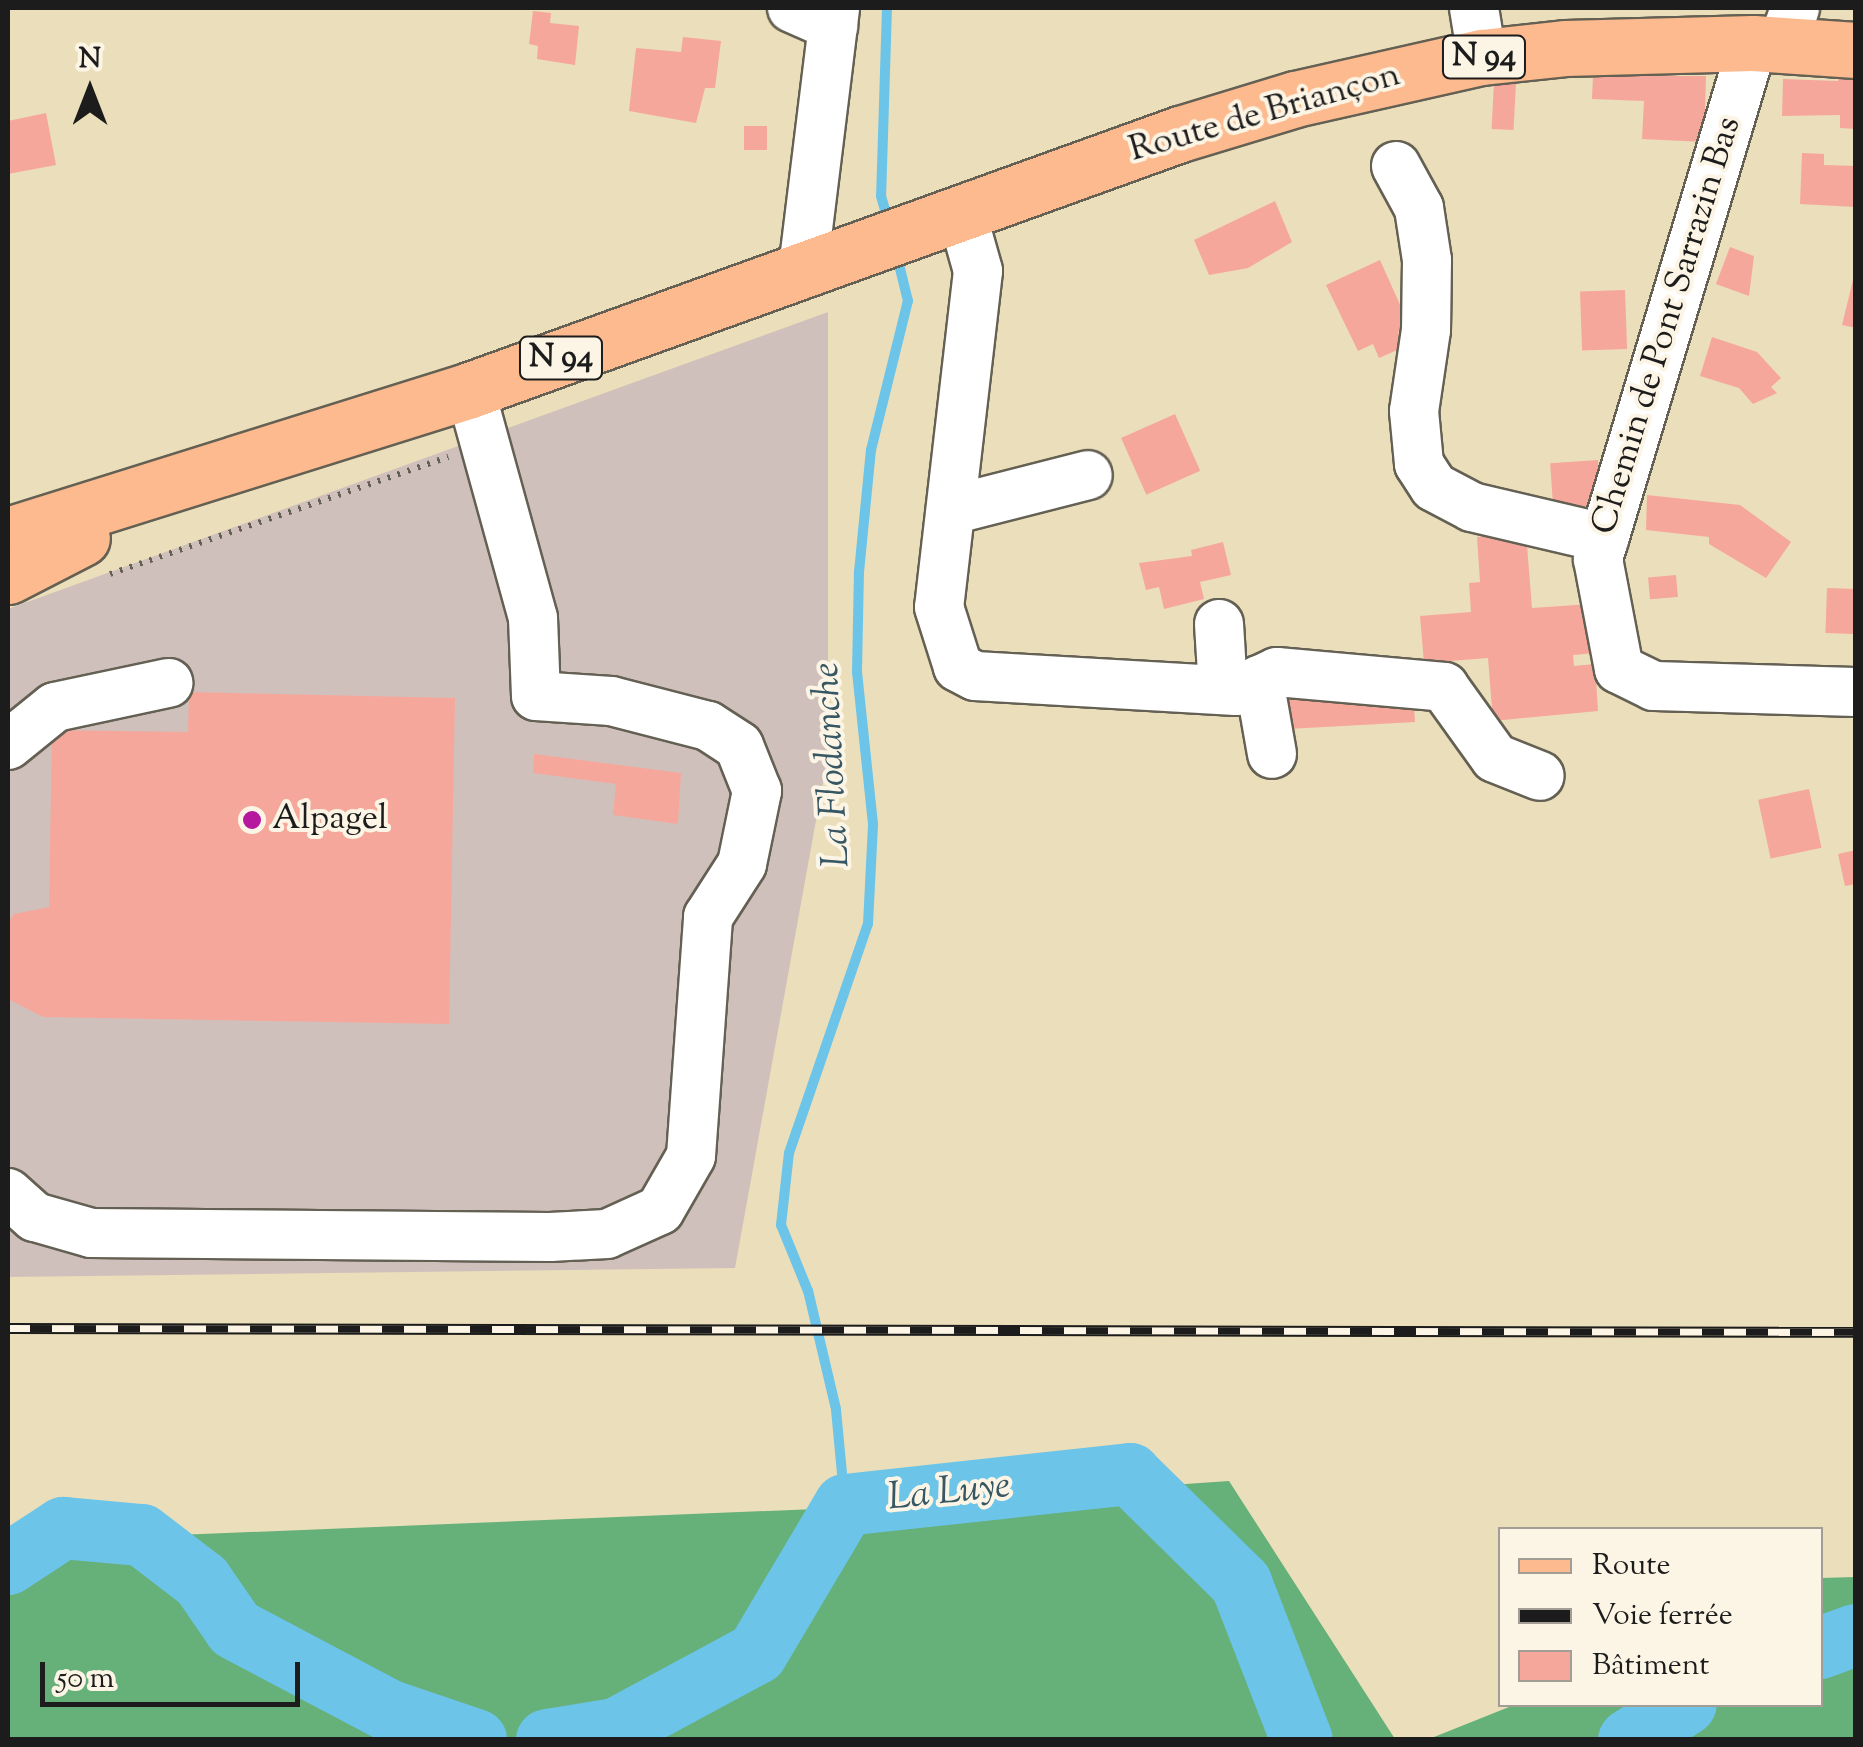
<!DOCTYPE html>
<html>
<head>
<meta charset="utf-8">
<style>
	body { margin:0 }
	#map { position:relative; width:1863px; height:1747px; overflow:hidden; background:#ebdeba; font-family:"Sorts Mill Goudy",serif }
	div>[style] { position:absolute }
	.industrial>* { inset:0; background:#d0c0bc }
	.forest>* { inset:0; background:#66b079 }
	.stream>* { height:10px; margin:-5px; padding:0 5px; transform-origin:5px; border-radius:5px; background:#6cc4e9 }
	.river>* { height:62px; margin:-31px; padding:0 31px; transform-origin:31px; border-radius:31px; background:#6cc4e9 }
	.building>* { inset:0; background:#f6a79b; transform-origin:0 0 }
	.path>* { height:6px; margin-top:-3px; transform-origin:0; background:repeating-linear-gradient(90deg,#646053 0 2.5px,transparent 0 10.5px) }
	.roads { filter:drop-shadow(2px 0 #646053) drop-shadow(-2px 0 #646053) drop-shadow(0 2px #646053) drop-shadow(0 -2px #646053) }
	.minor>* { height:48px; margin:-24px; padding:0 24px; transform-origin:24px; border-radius:24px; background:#fff }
	.major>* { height:55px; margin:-27.5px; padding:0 27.5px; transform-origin:27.5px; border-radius:27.5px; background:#fcba8e }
	.rail>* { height:11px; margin-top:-5.5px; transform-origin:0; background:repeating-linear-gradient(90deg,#fcf5e5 0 22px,#1c1c1c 0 44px); box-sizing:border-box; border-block:2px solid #1c1c1c }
	.dots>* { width:28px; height:28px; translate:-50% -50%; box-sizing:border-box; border:5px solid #fcf5e5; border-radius:50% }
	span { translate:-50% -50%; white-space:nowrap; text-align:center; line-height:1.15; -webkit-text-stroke:8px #fcf5e5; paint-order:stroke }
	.shield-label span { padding:2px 8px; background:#fcf5e5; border:2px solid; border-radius:8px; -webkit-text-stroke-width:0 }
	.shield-label { font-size:32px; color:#1c1c1c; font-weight:700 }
	.street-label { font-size:35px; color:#1c1c1c }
	.poi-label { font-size:35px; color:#1c1c1c }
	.left { translate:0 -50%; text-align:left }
	.water-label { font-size:38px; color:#385764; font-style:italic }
	.frame { position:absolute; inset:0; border:10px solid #1c1c1c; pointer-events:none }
	.legend { position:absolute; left:1498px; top:1527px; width:325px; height:180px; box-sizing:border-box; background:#fcf5e5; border:2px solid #a29e95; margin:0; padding:12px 18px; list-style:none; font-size:30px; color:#1c1c1c }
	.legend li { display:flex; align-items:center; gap:20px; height:50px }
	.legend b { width:50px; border:2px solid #a29e95 }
	.north { position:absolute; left:40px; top:40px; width:100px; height:100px; -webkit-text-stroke:8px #fcf5e5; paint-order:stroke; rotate:0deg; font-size:28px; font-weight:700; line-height:40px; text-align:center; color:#1c1c1c }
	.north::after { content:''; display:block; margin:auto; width:35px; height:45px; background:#1c1c1c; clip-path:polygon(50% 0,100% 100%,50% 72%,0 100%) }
	.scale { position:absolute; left:40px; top:1662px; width:260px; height:45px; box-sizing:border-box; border:5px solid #1c1c1c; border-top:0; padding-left:12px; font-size:30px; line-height:35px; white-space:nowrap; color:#1c1c1c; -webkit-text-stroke:8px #fcf5e5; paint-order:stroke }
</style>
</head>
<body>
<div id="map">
	<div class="industrial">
		<i style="clip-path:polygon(828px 312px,828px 754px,735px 1268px,8px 1277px,8px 609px)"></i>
	</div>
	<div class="forest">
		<i style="clip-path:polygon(1229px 1481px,1395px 1739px,8px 1739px,8px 1542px,840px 1508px)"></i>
		<i style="clip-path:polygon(1855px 1577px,1855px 1739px,1429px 1739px,1514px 1705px,1820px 1704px,1821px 1578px)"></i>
	</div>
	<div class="stream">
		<i style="left:887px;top:8px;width:188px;rotate:91.8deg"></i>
		<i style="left:881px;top:196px;width:26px;rotate:74deg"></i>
		<i style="left:845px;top:1505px;width:96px;rotate:-95.4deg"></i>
		<i style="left:836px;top:1409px;width:121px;rotate:-103.3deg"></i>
		<i style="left:808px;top:1291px;width:71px;rotate:-112.2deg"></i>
		<i style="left:781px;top:1225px;width:72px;rotate:-83.7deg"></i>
		<i style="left:789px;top:1153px;width:242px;rotate:-71deg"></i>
		<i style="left:868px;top:924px;width:100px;rotate:-87.1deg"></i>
		<i style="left:873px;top:824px;width:152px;rotate:-96deg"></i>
		<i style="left:857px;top:673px;width:101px;rotate:-88.9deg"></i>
		<i style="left:859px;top:572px;width:123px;rotate:-84.4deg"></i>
		<i style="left:871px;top:450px;width:154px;rotate:-76.1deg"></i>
		<i style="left:908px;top:301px;width:50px;rotate:-103.8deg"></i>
	</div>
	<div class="river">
		<i style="left:8px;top:1564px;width:66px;rotate:-33.2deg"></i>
		<i style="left:63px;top:1528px;width:79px;rotate:5.1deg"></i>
		<i style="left:142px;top:1535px;width:76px;rotate:37.5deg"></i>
		<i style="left:202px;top:1581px;width:58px;rotate:55.5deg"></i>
		<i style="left:235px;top:1629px;width:175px;rotate:27.9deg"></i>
		<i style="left:390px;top:1711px;width:91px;rotate:18.6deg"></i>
		<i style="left:1820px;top:1648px;width:38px;rotate:-20deg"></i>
		<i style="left:547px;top:1740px;width:70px;rotate:-9.1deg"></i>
		<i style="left:616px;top:1729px;width:160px;rotate:-28.3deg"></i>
		<i style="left:757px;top:1653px;width:172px;rotate:-59.3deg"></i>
		<i style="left:845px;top:1505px;width:287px;rotate:-6.2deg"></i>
		<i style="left:1130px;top:1474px;width:156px;rotate:44.5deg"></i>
		<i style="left:1241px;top:1583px;width:168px;rotate:68.8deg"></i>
		<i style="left:1629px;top:1740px;width:67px;rotate:-32.3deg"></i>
	</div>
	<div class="building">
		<i style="clip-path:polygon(533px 11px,551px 13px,550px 23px,579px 26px,575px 65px,537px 59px,538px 46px,529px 44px)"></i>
		<i style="clip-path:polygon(683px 37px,721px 41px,715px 88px,705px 88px,696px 123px,629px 111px,636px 48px,681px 52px)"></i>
		<i style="clip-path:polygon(1838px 73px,1856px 74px,1856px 129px,1840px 128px,1840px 115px,1782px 116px,1783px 79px,1838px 81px)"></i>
		<i style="clip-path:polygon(1593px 76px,1706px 76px,1704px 142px,1642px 139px,1644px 101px,1592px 99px)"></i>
		<i style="left:1494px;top:82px;width:22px;height:47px;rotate:3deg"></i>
		<i style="clip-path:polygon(46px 113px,56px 165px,8px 174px,8px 121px)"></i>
		<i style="left:744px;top:126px;width:23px;height:24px"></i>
		<i style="clip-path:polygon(1802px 153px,1824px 154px,1824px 165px,1856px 166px,1856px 207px,1800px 204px)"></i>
		<i style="clip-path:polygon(1275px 201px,1292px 242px,1248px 268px,1209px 275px,1194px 240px)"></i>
		<i style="clip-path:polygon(1730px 247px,1754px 256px,1749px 296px,1716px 284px)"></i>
		<i style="clip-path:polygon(1380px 260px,1410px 327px,1398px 332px,1404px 347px,1379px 358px,1373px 344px,1358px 351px,1326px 285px)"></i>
		<i style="clip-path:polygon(1854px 276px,1856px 276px,1856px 328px,1842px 325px)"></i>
		<i style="left:1625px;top:290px;width:59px;height:45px;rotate:88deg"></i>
		<i style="clip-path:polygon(1712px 337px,1757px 352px,1781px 378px,1771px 387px,1777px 393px,1753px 404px,1739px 388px,1700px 376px)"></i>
		<i style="left:1175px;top:414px;width:62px;height:59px;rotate:66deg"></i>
		<i style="left:1598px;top:460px;width:45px;height:48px;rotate:86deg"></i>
		<i style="clip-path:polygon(1647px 495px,1740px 505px,1791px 542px,1766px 578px,1709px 544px,1709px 537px,1646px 530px)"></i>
		<i style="clip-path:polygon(1526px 533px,1532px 608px,1591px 604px,1595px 653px,1573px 655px,1574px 666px,1595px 664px,1598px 711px,1493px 721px,1488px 658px,1424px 663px,1420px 616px,1471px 612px,1469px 583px,1480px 582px,1477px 537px)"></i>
		<i style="clip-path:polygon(1223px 542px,1231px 575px,1200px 582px,1204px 599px,1164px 609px,1159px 587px,1146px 590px,1139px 563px,1192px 556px,1191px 550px)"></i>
		<i style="left:1676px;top:575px;width:22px;height:28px;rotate:85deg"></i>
		<i style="left:1827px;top:588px;width:29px;height:45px;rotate:2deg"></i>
		<i style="clip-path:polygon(189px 692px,455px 698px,449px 1024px,43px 1017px,8px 999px,8px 923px,14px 914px,49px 907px,52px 730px,188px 732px)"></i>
		<i style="clip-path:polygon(1413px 692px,1415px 722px,1288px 729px,1285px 694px)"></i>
		<i style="clip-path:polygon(534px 754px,681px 773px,678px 824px,613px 815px,616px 784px,533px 773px)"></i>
		<i style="left:1809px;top:789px;width:60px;height:52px;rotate:78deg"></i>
		<i style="clip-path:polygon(1856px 850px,1856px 884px,1845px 886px,1838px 854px)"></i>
	</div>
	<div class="path">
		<i style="left:110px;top:574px;width:358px;rotate:-19.1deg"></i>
	</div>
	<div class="roads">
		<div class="minor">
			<i style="left:792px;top:8px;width:45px;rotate:23.7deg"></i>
			<i style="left:1474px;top:8px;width:50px;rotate:80.7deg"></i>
			<i style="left:1753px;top:43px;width:539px;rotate:106.72deg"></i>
			<i style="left:1598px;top:559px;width:112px;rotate:79.2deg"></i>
			<i style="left:1619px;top:669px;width:39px;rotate:26deg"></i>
			<i style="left:1654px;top:686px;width:202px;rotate:1.7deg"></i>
			<i style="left:1783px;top:43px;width:37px;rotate:-71deg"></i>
			<i style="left:1396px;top:166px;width:48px;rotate:61.3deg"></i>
			<i style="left:1419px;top:208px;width:53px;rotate:81.3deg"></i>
			<i style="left:1427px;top:260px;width:70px;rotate:90.8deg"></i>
			<i style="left:1426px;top:330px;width:82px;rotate:98.4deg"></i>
			<i style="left:1414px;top:411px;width:53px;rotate:84.6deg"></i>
			<i style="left:1419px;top:464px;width:27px;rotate:57deg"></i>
			<i style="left:1434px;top:487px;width:43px;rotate:27.8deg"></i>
			<i style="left:1472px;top:507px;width:136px;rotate:13.2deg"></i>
			<i style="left:962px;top:214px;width:59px;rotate:74.3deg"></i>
			<i style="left:978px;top:271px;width:338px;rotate:96.6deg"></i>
			<i style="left:939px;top:607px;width:63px;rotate:72.4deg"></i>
			<i style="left:958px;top:667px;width:19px;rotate:28deg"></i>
			<i style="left:975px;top:676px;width:261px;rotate:3.3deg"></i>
			<i style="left:1236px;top:691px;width:45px;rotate:-24.9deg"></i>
			<i style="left:1277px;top:672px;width:168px;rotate:5.1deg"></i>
			<i style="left:1444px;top:687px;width:87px;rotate:54.3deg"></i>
			<i style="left:1495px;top:758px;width:48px;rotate:21.8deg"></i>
			<i style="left:809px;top:270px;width:17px;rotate:-103deg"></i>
			<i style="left:805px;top:253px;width:247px;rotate:-83deg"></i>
			<i style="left:951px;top:510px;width:141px;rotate:-14.3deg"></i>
			<i style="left:1219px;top:624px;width:66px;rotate:86.5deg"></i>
			<i style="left:1259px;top:680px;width:75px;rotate:80deg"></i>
			<i style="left:8px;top:745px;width:60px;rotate:-39deg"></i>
			<i style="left:55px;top:707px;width:116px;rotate:-12deg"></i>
			<i style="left:8px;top:1193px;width:36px;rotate:42deg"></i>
			<i style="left:35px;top:1217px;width:58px;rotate:15.9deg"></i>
			<i style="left:91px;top:1233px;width:459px;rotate:0.5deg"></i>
			<i style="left:550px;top:1237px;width:57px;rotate:-3deg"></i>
			<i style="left:607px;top:1234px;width:58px;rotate:-24.4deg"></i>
			<i style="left:660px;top:1210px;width:62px;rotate:-60.1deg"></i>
			<i style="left:691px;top:1156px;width:240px;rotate:-85.9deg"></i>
			<i style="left:708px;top:917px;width:63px;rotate:-57.3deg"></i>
			<i style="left:742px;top:864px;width:75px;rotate:-78.4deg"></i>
			<i style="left:757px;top:791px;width:48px;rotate:-111.8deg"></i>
			<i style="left:739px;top:746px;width:37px;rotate:-147deg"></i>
			<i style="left:708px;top:726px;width:100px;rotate:-165.5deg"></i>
			<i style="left:611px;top:701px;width:75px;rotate:-176.2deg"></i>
			<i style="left:536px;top:696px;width:78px;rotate:-92.2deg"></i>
			<i style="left:533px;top:618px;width:237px;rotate:-105.4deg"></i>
		</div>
		<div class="major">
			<i style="left:8px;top:535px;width:484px;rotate:-17.4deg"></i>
			<i style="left:470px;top:390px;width:755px;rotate:-19.83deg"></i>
			<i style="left:1180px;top:134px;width:120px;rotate:-16.9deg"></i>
			<i style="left:1295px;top:99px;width:192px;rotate:-12.7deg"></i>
			<i style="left:1482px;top:57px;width:83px;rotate:-6.2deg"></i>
			<i style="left:1565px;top:48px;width:188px;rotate:-1.5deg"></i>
			<i style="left:1753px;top:43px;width:103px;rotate:3.9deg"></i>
			<i style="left:8px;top:576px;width:83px;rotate:-27.2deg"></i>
		</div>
	</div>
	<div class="rail">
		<i style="left:8px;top:1328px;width:1848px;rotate:0.12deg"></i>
	</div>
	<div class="dots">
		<i style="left:252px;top:820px;background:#b5179e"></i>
	</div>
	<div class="shield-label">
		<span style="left:1484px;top:57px">N 94</span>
		<span style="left:561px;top:358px">N 94</span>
	</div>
	<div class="street-label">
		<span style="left:1265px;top:114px;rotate:-16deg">Route de Briançon</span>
		<span style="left:1668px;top:326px;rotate:-73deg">Chemin de Pont Sarrazin Bas</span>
	</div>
	<div class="poi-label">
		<span class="left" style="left:272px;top:820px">Alpagel</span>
	</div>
	<div class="water-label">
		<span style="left:834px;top:765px;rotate:-93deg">La Flodanche</span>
		<span style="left:949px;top:1494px;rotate:-6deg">La Luye</span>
	</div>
	<div class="frame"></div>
	<ul class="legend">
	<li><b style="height:12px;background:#fcba8e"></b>Route</li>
	<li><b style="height:12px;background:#1c1c1c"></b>Voie ferrée</li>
	<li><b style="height:28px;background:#f6a79b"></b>Bâtiment</li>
	</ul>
	<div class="north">N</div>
	<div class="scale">50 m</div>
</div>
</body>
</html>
